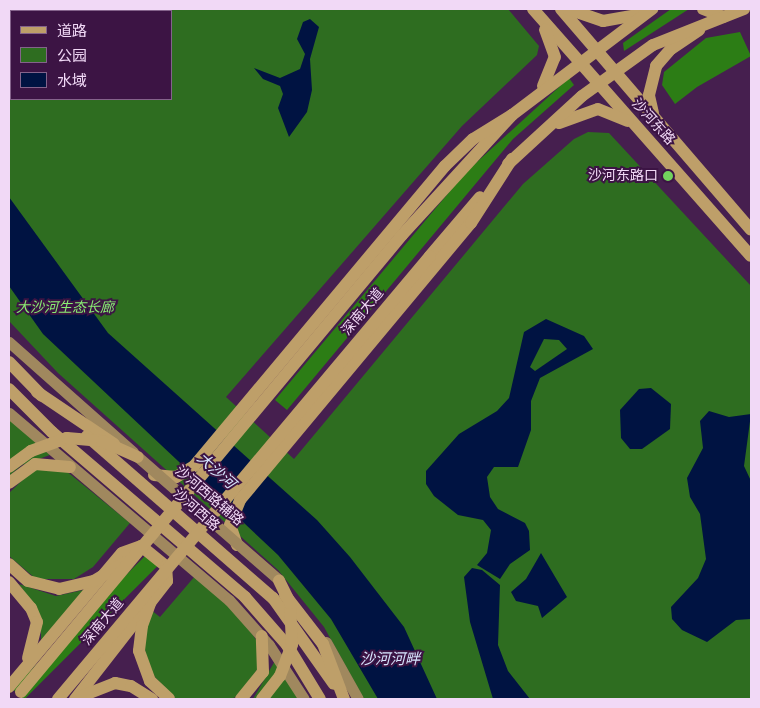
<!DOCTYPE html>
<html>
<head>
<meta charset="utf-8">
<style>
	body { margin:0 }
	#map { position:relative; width:760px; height:708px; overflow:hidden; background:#461f4f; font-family:Bitter,"Noto Sans SC",serif }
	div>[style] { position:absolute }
	.green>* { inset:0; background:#2e6d20 }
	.forest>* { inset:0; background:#2c7d15; transform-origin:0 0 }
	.water>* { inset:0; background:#001342 }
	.secondary>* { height:11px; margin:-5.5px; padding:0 5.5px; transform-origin:5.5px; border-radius:5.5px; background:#a0885e }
	.primary>* { height:12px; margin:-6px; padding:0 6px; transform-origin:6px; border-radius:6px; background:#be9f69 }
	.secondary-bridge>* { height:11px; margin:-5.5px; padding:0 5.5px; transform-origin:5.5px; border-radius:5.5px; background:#a0885e }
	.primary-bridge>* { height:12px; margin:-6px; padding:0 6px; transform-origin:6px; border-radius:6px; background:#be9f69 }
	.dots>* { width:14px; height:14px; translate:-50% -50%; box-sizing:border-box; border:2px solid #3c1444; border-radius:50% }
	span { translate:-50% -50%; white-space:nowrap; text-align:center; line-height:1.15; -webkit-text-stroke:4px #3c1444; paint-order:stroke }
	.street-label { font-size:14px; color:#f1d9f6 }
	.poi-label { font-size:14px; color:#f1d9f6 }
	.right { translate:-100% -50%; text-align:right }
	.park-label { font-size:14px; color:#89ee73; font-style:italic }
	.water-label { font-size:15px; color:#d6e5fe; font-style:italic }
	.frame { position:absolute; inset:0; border:10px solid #f1d9f6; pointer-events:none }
	.legend { position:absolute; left:10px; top:10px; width:162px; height:90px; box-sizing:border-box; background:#3c1444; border:1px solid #84638b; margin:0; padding:6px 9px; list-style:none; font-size:15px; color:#f1d9f6 }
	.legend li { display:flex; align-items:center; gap:10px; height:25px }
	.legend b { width:25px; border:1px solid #84638b }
</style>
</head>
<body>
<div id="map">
	<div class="green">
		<i style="clip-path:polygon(evenodd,9px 9px,508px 9px,539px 46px,537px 55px,462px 126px,226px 397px,294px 459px,523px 184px,574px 139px,588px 132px,609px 133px,751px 286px,751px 699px,364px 699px,324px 627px,278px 570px,58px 373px,9px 321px,9px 9px,11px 11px,171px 11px,171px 99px,11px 99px,11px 11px)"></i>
		<i style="clip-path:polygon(9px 419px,50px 455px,22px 465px,9px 476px)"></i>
		<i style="clip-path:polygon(33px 470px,65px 470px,130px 523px,93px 567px,74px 579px,36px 579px,9px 556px,9px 493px)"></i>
		<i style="clip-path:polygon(195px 576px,242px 619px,259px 644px,262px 663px,238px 696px,231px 699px,176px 699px,148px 670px,144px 643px,151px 610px,160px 617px)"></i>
		<i style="clip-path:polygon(19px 584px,56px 596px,88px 589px,41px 644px,41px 626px,34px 606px)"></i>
		<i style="clip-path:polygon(276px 659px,301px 699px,253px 699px)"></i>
	</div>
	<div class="forest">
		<i style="clip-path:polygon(671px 9px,689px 9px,624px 51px,623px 43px)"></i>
		<i style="clip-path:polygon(740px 32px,751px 56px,697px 87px,675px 104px,662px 85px,664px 72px,706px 38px)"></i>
		<i style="clip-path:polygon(569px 78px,574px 85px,513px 139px,287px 410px,275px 400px,466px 172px)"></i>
		<i style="left:146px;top:555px;width:16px;height:189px;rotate:45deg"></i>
	</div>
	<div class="water">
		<i style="clip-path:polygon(310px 19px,319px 27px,310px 59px,312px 90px,307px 112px,289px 137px,278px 108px,283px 94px,280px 86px,263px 79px,254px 68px,280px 78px,300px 69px,305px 54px,297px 39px,303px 22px)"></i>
		<i style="clip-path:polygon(9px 197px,108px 333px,317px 520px,350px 557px,404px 627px,437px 699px,378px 699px,331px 619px,278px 555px,43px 334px,9px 286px)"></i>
		<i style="clip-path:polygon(evenodd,546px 319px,584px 336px,593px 349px,540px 378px,531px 401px,531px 430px,518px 467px,494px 467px,487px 477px,490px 497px,498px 509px,525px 523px,529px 531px,530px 550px,510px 564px,500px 579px,477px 565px,487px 553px,491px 530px,483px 520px,458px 515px,434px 496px,426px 484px,426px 471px,459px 434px,497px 411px,509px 398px,524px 332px,546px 319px,544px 339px,559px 340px,567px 349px,535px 371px,530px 367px,544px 339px)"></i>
		<i style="clip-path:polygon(651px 388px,671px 404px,670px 429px,642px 449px,630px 449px,621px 438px,620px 410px,639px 389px)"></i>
		<i style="clip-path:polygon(709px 411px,729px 417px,751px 414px,744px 466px,751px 481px,751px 619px,736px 620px,707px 642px,682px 630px,672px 619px,671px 607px,698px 578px,706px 559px,700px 514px,690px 497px,687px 478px,703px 448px,700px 421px)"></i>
		<i style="clip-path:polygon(541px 553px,567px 597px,542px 618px,538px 606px,516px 601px,511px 592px,526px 579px)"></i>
		<i style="clip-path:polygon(472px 568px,482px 570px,500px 585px,498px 645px,508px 671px,530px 699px,493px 699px,470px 622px,464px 577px)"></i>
	</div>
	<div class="secondary">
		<i style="left:9px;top:342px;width:166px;rotate:41.6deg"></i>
		<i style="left:9px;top:413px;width:289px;rotate:40.4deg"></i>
		<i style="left:229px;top:600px;width:60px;rotate:48.4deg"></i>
		<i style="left:269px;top:645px;width:64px;rotate:57.1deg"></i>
		<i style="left:326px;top:642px;width:65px;rotate:60.7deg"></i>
	</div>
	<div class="primary">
		<i style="left:533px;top:9px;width:329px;rotate:48.6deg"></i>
		<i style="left:561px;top:9px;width:291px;rotate:49.3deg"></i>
		<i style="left:568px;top:9px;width:37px;rotate:19deg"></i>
		<i style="left:603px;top:21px;width:35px;rotate:-10deg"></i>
		<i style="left:703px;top:9px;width:22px;rotate:21deg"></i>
		<i style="left:543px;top:86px;width:31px;rotate:-68deg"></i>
		<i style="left:555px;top:57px;width:29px;rotate:-110deg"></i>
		<i style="left:653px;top:113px;width:18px;rotate:-103deg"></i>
		<i style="left:649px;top:95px;width:30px;rotate:-76deg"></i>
		<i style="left:656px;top:66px;width:23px;rotate:-49deg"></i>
		<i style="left:671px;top:49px;width:34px;rotate:-34deg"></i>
		<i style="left:559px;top:123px;width:41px;rotate:-19.7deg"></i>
		<i style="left:598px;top:109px;width:32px;rotate:22deg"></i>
		<i style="left:508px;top:164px;width:100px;rotate:-42.6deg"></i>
		<i style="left:582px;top:96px;width:87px;rotate:-35.7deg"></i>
		<i style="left:653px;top:45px;width:98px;rotate:-21.6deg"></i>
		<i style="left:402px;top:235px;width:163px;rotate:-47.5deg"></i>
		<i style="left:512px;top:115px;width:176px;rotate:-37.1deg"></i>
		<i style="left:430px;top:256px;width:77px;rotate:-49.7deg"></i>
		<i style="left:9px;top:362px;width:47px;rotate:45.9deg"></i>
		<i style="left:9px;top:389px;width:61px;rotate:45deg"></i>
		<i style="left:52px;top:432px;width:254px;rotate:40.5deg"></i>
		<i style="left:245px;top:597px;width:64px;rotate:48.8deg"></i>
		<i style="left:287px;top:645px;width:63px;rotate:58.6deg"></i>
		<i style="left:37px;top:392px;width:93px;rotate:34deg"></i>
		<i style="left:87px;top:436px;width:247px;rotate:41.1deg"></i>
		<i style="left:273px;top:598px;width:105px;rotate:54.7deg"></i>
		<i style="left:154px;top:475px;width:22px;rotate:5deg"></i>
		<i style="left:176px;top:477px;width:21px;rotate:-31deg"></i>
		<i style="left:194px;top:466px;width:391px;rotate:-50.1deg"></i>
		<i style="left:445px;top:166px;width:39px;rotate:-44deg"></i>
		<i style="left:473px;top:139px;width:46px;rotate:-31.6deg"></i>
		<i style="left:9px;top:483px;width:32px;rotate:-36deg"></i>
		<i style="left:35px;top:464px;width:35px;rotate:5deg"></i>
		<i style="left:237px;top:545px;width:21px;rotate:-109deg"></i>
		<i style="left:230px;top:525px;width:27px;rotate:-68deg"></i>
		<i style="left:240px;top:500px;width:361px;rotate:-50.2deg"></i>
		<i style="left:471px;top:223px;width:76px;rotate:-57.4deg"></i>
		<i style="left:9px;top:582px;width:34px;rotate:50deg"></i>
		<i style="left:31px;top:608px;width:15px;rotate:67deg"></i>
		<i style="left:37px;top:622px;width:37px;rotate:104deg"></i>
		<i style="left:285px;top:595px;width:62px;rotate:52.2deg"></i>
		<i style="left:323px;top:644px;width:59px;rotate:69.1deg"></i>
		<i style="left:9px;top:687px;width:175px;rotate:-49.9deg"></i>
		<i style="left:122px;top:553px;width:20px;rotate:-20deg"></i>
		<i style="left:141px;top:546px;width:32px;rotate:39deg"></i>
		<i style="left:166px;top:566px;width:15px;rotate:86deg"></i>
		<i style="left:167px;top:581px;width:150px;rotate:127.9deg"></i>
		<i style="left:77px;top:698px;width:41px;rotate:-21.5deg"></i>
		<i style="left:115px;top:683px;width:16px;rotate:11deg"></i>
		<i style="left:131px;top:686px;width:25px;rotate:32deg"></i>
		<i style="left:241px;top:699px;width:35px;rotate:-51deg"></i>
		<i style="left:263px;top:672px;width:36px;rotate:-92deg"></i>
	</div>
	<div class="secondary-bridge">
		<i style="left:138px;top:457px;width:187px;rotate:41.1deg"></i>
	</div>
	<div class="primary-bridge">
		<i style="left:9px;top:467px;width:27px;rotate:-36deg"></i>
		<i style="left:31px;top:451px;width:38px;rotate:-20deg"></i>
		<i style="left:67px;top:438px;width:35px;rotate:5deg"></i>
		<i style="left:102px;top:441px;width:39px;rotate:24deg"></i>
		<i style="left:9px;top:564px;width:25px;rotate:42deg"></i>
		<i style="left:28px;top:581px;width:32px;rotate:14deg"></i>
		<i style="left:59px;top:589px;width:36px;rotate:-13deg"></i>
		<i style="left:94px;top:581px;width:37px;rotate:-31deg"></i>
		<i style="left:155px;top:590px;width:38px;rotate:110deg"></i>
		<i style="left:142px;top:626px;width:25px;rotate:97deg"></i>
		<i style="left:139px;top:651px;width:32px;rotate:70deg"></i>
		<i style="left:150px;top:681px;width:26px;rotate:43deg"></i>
		<i style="left:21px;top:692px;width:595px;rotate:-50.18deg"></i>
		<i style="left:58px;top:699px;width:578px;rotate:-49.98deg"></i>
		<i style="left:262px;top:699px;width:29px;rotate:-52deg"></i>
		<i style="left:280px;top:676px;width:34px;rotate:-69deg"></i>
		<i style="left:292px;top:644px;width:41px;rotate:-92.8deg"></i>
		<i style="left:290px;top:603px;width:25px;rotate:-116deg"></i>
	</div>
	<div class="dots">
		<i style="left:668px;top:176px;background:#72d25d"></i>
	</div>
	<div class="street-label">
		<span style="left:653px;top:122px;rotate:48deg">沙河东路</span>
		<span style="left:363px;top:312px;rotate:-50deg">深南大道</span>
		<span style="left:209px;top:496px;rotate:40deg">沙河西路辅路</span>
		<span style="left:196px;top:510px;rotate:41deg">沙河西路</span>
		<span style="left:103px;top:622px;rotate:-50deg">深南大道</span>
	</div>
	<div class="poi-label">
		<span class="right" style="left:658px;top:176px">沙河东路口</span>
	</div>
	<div class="park-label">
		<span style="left:65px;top:308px">大沙河生态长廊</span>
	</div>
	<div class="water-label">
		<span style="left:216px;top:471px;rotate:42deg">大沙河</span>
		<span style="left:390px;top:660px">沙河河畔</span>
	</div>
	<div class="frame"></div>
	<ul class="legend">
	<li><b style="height:6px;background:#be9f69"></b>道路</li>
	<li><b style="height:14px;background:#2e6d20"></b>公园</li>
	<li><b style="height:14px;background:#001342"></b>水域</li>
	</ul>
</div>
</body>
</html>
